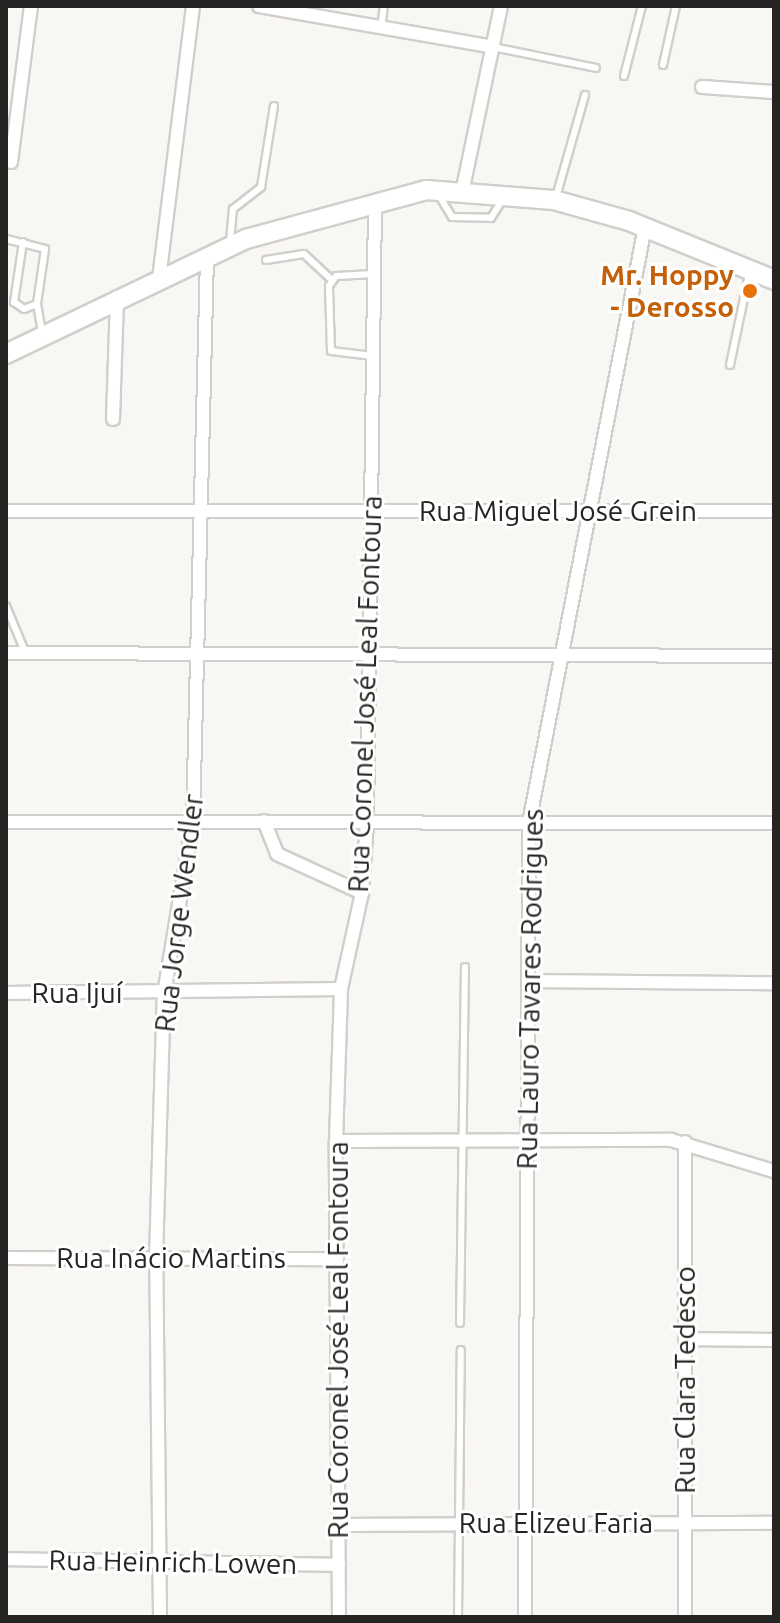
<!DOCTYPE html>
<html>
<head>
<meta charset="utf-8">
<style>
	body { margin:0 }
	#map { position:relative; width:780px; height:1623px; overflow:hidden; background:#f9f7f3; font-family:Ubuntu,sans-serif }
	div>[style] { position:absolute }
	.roads { filter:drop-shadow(2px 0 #d1cfcb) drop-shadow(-2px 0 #d1cfcb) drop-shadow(0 2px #d1cfcb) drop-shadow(0 -2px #d1cfcb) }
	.lane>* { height:6px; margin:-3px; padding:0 3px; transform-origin:3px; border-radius:3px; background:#fff }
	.street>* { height:12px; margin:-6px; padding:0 6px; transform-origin:6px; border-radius:6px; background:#fff }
	.secondary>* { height:18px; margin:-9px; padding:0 9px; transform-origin:9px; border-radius:9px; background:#fff }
	.dots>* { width:22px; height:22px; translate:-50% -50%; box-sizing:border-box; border:4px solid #fff; border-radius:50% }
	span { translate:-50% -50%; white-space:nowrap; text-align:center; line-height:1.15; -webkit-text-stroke:6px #fff; paint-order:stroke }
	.food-label { font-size:28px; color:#c56008; font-weight:700 }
	.right { translate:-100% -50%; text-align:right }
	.street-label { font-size:28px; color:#252422 }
	.frame { position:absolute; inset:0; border:8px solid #252422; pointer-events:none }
</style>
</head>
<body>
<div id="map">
	<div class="roads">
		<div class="lane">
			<i style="left:381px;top:27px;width:21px;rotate:-82deg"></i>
			<i style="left:493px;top:47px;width:105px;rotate:11.5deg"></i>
			<i style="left:663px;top:65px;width:60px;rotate:-77.6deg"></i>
			<i style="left:624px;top:76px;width:72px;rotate:-75.6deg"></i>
			<i style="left:437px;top:192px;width:29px;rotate:59deg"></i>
			<i style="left:452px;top:217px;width:39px;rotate:1deg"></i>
			<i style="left:491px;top:218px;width:22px;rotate:-58deg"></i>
			<i style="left:556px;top:197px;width:106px;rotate:-74.1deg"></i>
			<i style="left:6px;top:239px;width:40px;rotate:14.4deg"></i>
			<i style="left:45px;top:249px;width:56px;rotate:98.3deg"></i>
			<i style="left:37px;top:304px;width:28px;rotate:80deg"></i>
			<i style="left:23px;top:242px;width:61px;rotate:98.5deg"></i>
			<i style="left:14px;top:302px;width:12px;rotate:35deg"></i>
			<i style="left:24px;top:309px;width:14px;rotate:-21deg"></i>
			<i style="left:230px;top:242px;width:33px;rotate:-85deg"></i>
			<i style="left:233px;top:209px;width:36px;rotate:-38deg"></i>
			<i style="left:261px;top:187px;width:82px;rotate:-80.9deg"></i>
			<i style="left:266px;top:260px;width:38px;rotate:-9deg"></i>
			<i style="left:304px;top:254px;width:37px;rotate:43deg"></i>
			<i style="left:373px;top:356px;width:42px;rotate:-173.2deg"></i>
			<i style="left:331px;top:351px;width:65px;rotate:-91.8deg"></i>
			<i style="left:329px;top:286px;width:12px;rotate:-55deg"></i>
			<i style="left:336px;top:276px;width:38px;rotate:-3deg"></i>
			<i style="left:730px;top:365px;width:93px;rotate:-78.2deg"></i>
			<i style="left:6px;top:606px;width:52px;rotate:67.4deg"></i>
			<i style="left:460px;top:1323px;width:356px;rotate:-89.2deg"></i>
			<i style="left:458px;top:1617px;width:267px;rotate:-89.4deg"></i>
		</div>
		<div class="street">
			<i style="left:259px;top:6px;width:238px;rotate:9.9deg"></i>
			<i style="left:702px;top:87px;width:72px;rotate:4deg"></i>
			<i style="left:11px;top:162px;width:157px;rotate:-82.7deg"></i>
			<i style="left:463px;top:188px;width:186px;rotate:-78.2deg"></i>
			<i style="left:159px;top:279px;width:275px;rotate:-82.9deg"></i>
			<i style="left:113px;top:419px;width:122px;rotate:-88.1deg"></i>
			<i style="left:6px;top:511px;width:768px"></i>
			<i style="left:6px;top:653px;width:768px;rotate:0.22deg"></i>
			<i style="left:264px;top:821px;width:35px;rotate:68deg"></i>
			<i style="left:277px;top:854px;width:94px;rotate:24.6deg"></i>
			<i style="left:6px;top:822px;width:768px;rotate:0.07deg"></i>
			<i style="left:528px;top:981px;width:246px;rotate:0.5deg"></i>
			<i style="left:6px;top:993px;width:335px;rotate:-0.7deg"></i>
			<i style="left:336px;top:1141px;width:335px;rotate:-0.2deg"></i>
			<i style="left:671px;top:1140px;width:108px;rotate:16.8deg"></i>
			<i style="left:6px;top:1258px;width:331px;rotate:0.2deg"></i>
			<i style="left:685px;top:1339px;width:89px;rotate:0.6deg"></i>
			<i style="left:339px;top:1525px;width:435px;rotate:-0.3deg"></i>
			<i style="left:6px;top:1559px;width:333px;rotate:1deg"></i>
			<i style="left:160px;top:1617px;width:359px;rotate:-90.6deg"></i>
			<i style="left:156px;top:1258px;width:264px;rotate:-88.3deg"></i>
			<i style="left:164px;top:994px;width:175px;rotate:-80.5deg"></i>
			<i style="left:193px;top:821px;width:564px;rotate:-88.58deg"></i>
			<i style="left:339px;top:1617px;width:476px;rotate:-90.4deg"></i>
			<i style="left:336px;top:1141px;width:152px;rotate:-88.1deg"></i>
			<i style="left:341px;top:989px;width:98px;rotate:-77.7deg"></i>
			<i style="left:362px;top:893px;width:71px;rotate:-86deg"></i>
			<i style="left:367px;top:822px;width:621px;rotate:-89.26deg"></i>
			<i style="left:525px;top:1617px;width:794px;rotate:-89.71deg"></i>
			<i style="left:529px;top:823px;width:607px;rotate:-78.99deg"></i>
			<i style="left:685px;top:1617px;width:475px;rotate:-90deg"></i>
		</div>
		<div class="secondary">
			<i style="left:6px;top:354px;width:266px;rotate:-25.6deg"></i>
			<i style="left:246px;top:239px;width:187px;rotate:-15.2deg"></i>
			<i style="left:426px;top:190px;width:128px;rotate:4.5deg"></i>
			<i style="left:554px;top:200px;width:78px;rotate:15.6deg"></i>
			<i style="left:629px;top:221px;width:157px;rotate:22.1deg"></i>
		</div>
	</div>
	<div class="dots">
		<i style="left:750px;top:291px;background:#e8710a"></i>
	</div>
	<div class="food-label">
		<span class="right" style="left:734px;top:291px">Mr. Hoppy<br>- Derosso</span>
	</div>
	<div class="street-label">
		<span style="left:558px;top:511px">Rua Miguel José Grein</span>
		<span style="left:365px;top:694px;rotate:-88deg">Rua Coronel José Leal Fontoura</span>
		<span style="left:179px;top:913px;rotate:-83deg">Rua Jorge Wendler</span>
		<span style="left:530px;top:989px;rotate:-89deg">Rua Lauro Tavares Rodrigues</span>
		<span style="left:77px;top:993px">Rua Ijuí</span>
		<span style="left:171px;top:1258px">Rua Inácio Martins</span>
		<span style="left:338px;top:1340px;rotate:-90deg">Rua Coronel José Leal Fontoura</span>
		<span style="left:685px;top:1380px;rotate:-90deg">Rua Clara Tedesco</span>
		<span style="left:556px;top:1523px">Rua Elizeu Faria</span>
		<span style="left:173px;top:1562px;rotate:1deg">Rua Heinrich Lowen</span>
	</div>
	<div class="frame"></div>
</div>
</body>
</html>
